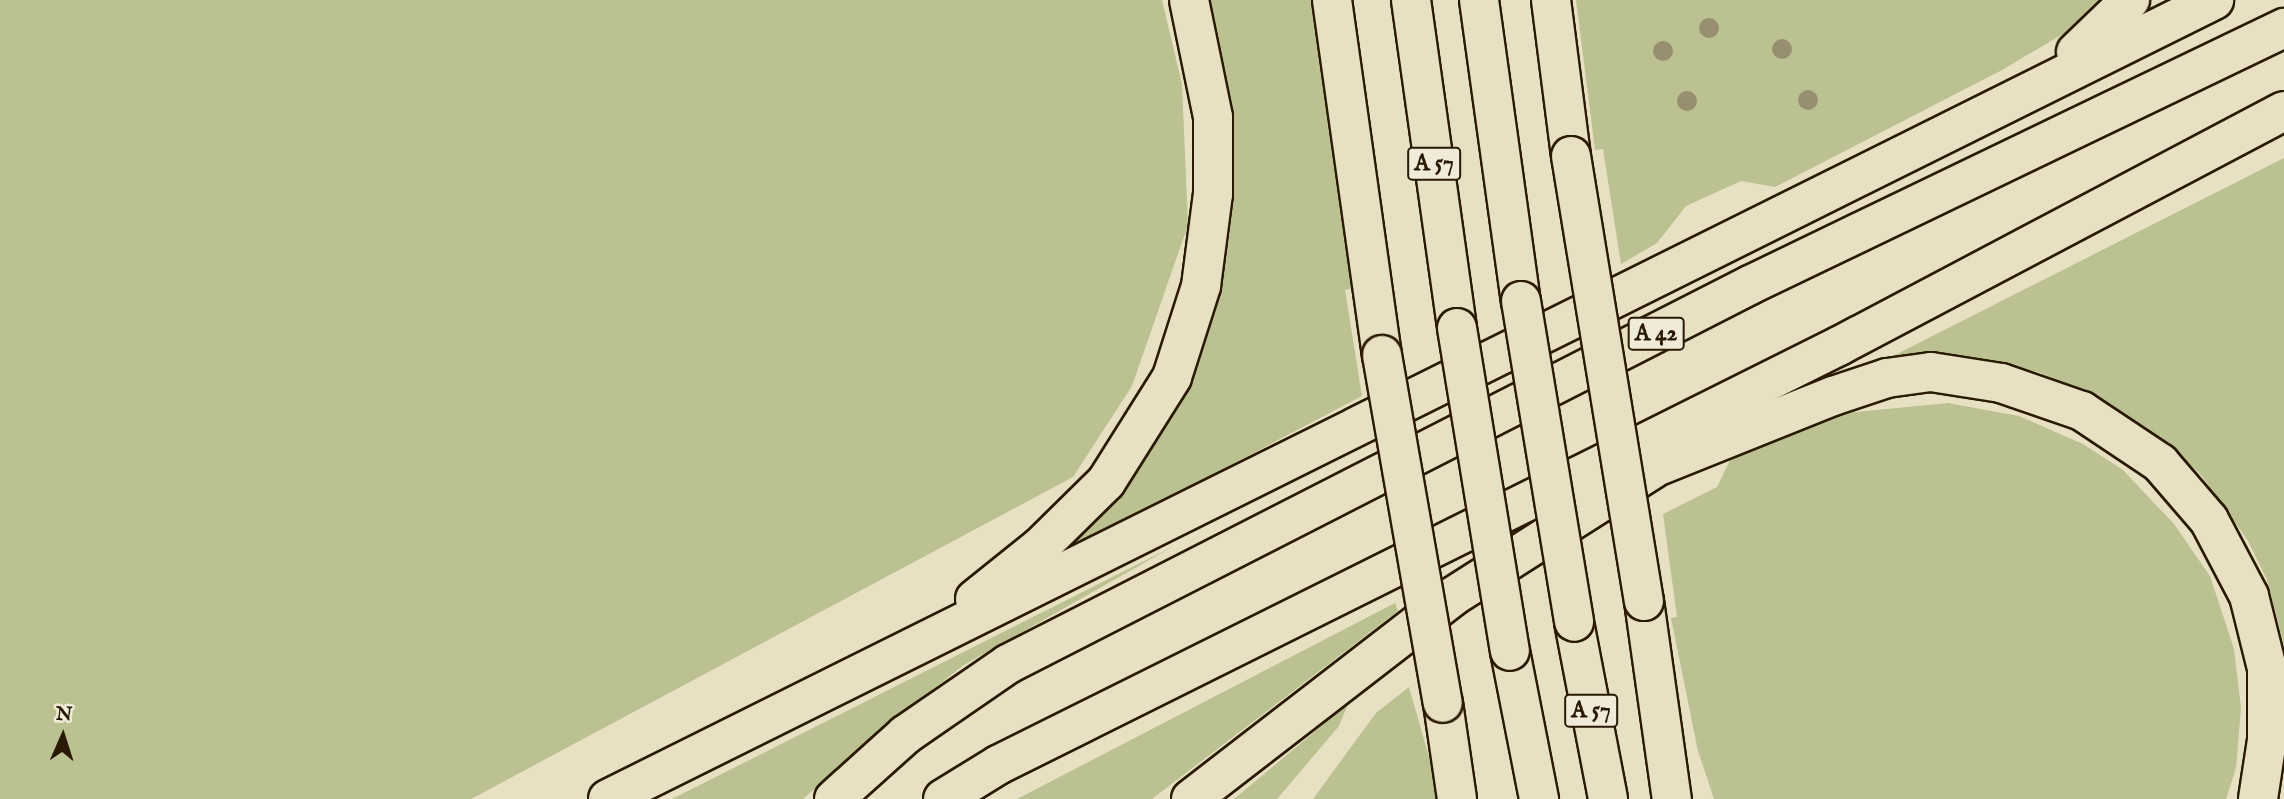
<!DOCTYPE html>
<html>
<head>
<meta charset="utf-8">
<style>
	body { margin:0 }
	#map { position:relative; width:2284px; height:799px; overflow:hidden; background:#e8e0c3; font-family:"IM FELL English",serif }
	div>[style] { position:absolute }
	.green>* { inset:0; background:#bbc190 }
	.roads { filter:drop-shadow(2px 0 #2a1a03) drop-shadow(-2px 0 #2a1a03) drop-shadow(0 2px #2a1a03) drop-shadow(0 -2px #2a1a03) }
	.highway>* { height:38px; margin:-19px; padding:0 19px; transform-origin:19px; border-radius:19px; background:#e8e0c3 }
	.bridges { filter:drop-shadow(2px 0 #2a1a03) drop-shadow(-2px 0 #2a1a03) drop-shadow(0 2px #2a1a03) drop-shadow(0 -2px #2a1a03) }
	.highway-bridge>* { height:38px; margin:-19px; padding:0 19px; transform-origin:19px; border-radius:19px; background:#e8e0c3 }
	.trees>* { width:20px; height:20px; margin:-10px; border-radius:50%; background:#988f70 }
	span { translate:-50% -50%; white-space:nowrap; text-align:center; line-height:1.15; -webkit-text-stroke:5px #f0ebd8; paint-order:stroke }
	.shield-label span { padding:2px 5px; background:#f0ebd8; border:2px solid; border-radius:5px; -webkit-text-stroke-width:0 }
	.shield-label { font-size:23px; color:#2a1a03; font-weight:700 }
	.north { position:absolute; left:28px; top:701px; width:70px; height:70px; -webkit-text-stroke:5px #f0ebd8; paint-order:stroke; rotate:3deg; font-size:19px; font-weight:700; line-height:28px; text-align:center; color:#2a1a03 }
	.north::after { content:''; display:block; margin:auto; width:24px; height:32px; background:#2a1a03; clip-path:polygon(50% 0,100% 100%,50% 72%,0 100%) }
</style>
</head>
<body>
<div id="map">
	<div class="green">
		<i style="clip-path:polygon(0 0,1162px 0,1182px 84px,1188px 225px,1132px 386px,1073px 477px,471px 799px,0 799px)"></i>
		<i style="clip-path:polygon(1210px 0,1314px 0,1353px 288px,1345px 290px,1362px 396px,1059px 555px,1214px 308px,1229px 239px,1234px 171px,1229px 94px)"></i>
		<i style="clip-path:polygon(1576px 0,2098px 0,2063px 34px,2002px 70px,1775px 187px,1741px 181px,1686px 206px,1657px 243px,1621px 264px,1603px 149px,1595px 150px)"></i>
		<i style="clip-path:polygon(2284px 158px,2284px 645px,2267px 580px,2248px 541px,2201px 475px,2172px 447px,2111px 404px,2038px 372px,1969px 359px,1893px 356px)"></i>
		<i style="clip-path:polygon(1948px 403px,2019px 416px,2083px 444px,2123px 470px,2174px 524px,2210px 576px,2234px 649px,2241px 708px,2236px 768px,2226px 799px,1714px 799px,1698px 751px,1671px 618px,1677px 617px,1663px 514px,1717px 487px,1730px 460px,1780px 433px,1835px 414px)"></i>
		<i style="clip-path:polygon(1172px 547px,964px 665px,884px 727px,803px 799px,672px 799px)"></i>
		<i style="clip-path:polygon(1395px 603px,1398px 611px,1152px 799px,1017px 799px)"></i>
		<i style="clip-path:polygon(1409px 687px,1441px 799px,1313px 799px,1376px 713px)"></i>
		<i style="clip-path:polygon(1348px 704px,1339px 726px,1277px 799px,1234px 799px)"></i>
	</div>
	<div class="roads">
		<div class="highway">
			<i style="left:1332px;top:0;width:359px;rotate:82deg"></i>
			<i style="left:1411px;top:0;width:331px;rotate:82deg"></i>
			<i style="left:1479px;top:0;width:304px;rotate:82.1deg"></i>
			<i style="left:1551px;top:0;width:157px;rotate:82.7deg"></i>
			<i style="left:2076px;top:52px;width:75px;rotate:-43.9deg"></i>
			<i style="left:1653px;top:468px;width:194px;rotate:-21.8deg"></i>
			<i style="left:1833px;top:396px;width:57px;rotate:-18.4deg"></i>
			<i style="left:1887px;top:378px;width:44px;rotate:-7.8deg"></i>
			<i style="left:1931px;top:372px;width:71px;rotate:8.9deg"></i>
			<i style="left:2001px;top:383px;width:86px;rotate:19.1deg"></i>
			<i style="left:2082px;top:411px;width:94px;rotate:33.7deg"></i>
			<i style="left:2160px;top:463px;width:75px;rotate:49.3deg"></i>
			<i style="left:2209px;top:520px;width:86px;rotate:62.2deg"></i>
			<i style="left:2249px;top:596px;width:74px;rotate:76deg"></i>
			<i style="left:2267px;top:668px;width:72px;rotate:90deg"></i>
			<i style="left:2267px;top:740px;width:60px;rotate:98.7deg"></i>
			<i style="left:975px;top:599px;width:83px;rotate:-38.7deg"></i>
			<i style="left:1040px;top:547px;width:93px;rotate:-44.6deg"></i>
			<i style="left:1106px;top:482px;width:124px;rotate:-57.8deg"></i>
			<i style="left:1172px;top:377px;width:96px;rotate:-72.3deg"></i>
			<i style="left:1201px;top:286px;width:93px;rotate:-82.6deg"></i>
			<i style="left:1213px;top:194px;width:77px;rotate:-90deg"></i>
			<i style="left:1213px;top:117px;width:119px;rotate:-101.6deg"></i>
			<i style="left:1644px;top:601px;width:200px;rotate:82deg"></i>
			<i style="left:1574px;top:622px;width:180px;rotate:79.1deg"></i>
			<i style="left:1510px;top:651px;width:151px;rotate:78.9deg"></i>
			<i style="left:1443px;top:703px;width:97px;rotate:81.7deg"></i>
			<i style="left:608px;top:799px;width:1794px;rotate:-26.45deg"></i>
			<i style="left:834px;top:799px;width:96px;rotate:-42deg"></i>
			<i style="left:905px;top:735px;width:125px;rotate:-34.6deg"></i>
			<i style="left:1008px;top:664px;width:833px;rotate:-27.06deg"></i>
			<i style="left:1750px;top:285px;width:593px;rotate:-25.7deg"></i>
			<i style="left:943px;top:799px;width:65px;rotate:-31.7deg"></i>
			<i style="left:998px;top:765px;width:940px;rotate:-26.48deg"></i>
			<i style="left:1839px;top:346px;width:503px;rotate:-27.84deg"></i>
			<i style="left:1191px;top:799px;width:330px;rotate:-37.7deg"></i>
			<i style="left:1452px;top:597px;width:238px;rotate:-32.5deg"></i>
		</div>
	</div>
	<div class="bridges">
		<div class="highway-bridge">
			<i style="left:1571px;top:156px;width:451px;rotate:80.7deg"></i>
			<i style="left:1521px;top:301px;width:325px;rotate:80.6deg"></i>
			<i style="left:1457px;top:328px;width:327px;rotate:80.7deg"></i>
			<i style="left:1382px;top:355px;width:353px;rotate:80.1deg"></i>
		</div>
	</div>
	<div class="trees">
		<i style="left:1709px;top:28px"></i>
		<i style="left:1782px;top:49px"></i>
		<i style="left:1663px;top:51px"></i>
		<i style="left:1808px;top:100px"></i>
		<i style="left:1687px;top:101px"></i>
	</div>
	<div class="shield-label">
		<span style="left:1434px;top:164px">A 57</span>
		<span style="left:1656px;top:334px">A 42</span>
		<span style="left:1591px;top:711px">A 57</span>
	</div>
	<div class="north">N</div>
</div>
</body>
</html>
